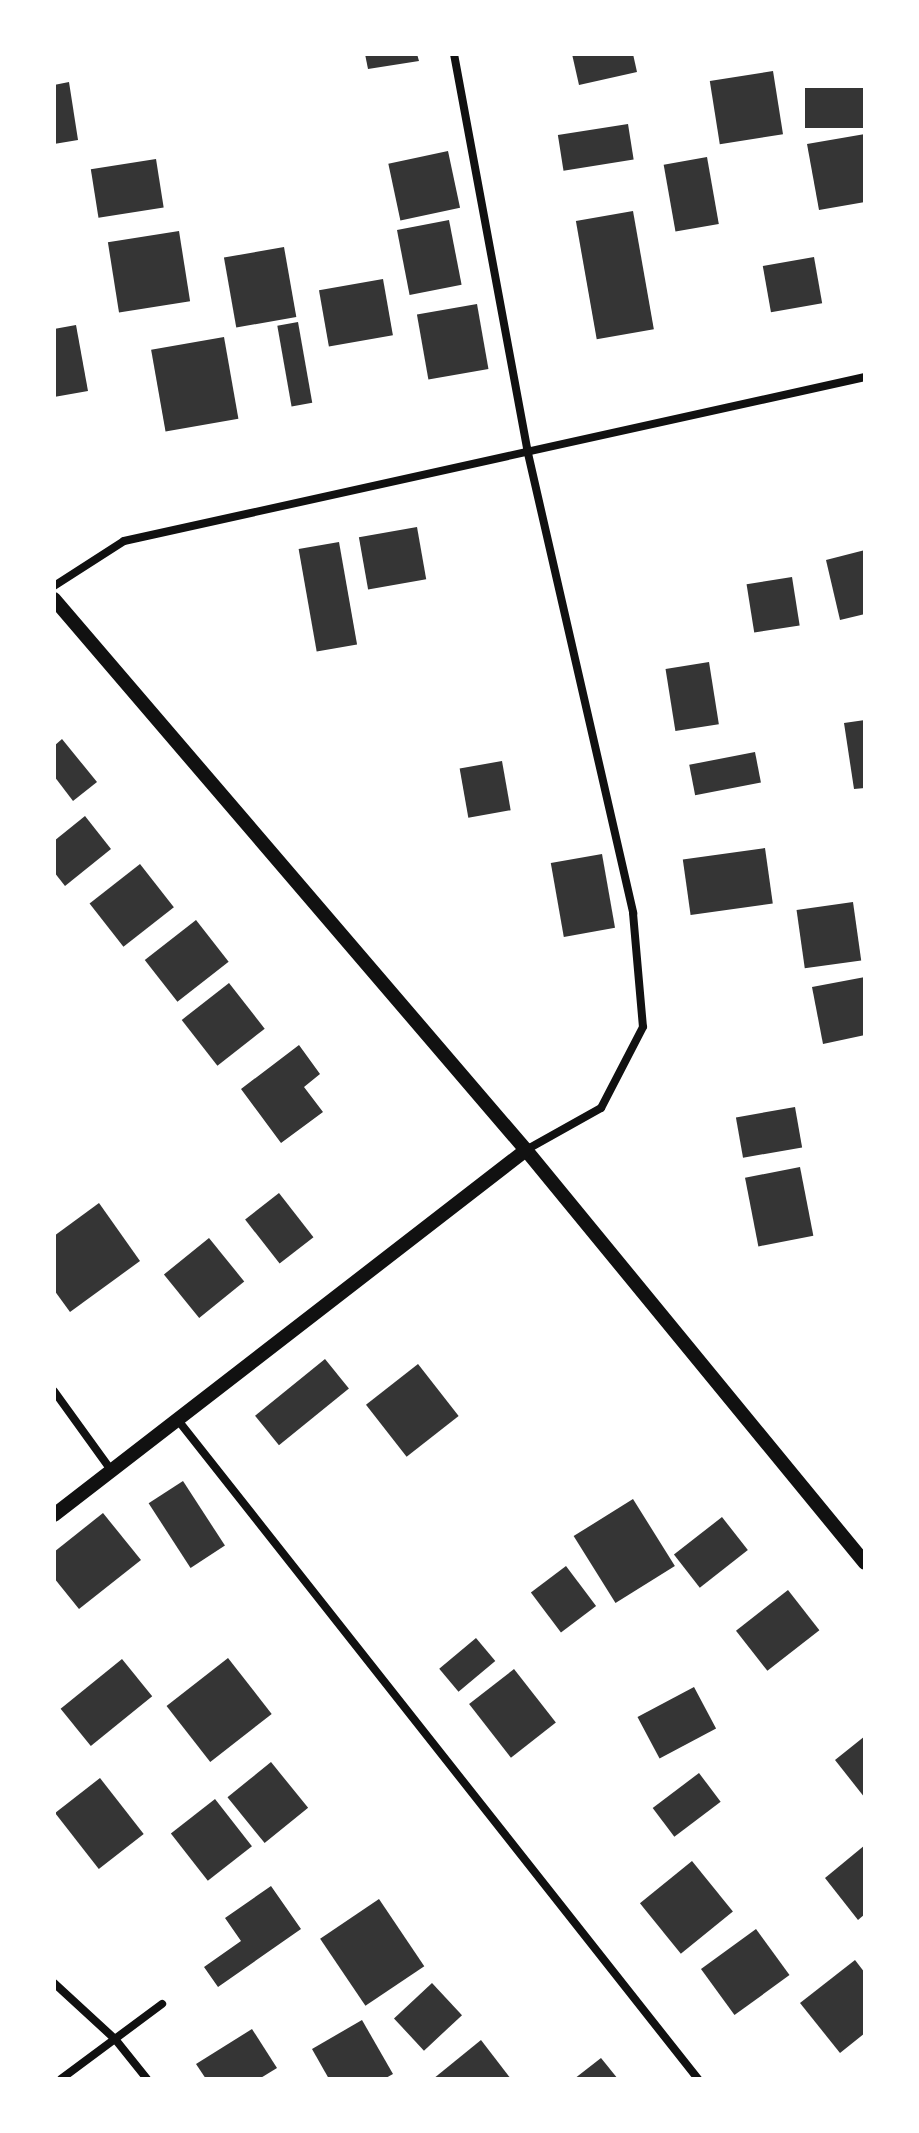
<!DOCTYPE html>
<html>
<head>
<meta charset="utf-8">
<style>
	body { margin:0 }
	#map { position:relative; width:919px; height:2133px; overflow:hidden; background:#fff; font-family:"Open Sans",sans-serif }
	div>[style] { position:absolute }
	.building>* { inset:0; background:#353535; transform-origin:0 0 }
	.minor>* { height:8px; margin:-4px; padding:0 4px; transform-origin:4px; border-radius:4px; background:#111 }
	.tertiary>* { height:14px; margin:-7px; padding:0 7px; transform-origin:7px; border-radius:7px; background:#111 }
	span { translate:-50% -50%; white-space:nowrap; text-align:center; line-height:1.15; -webkit-text-stroke:7px #fff; paint-order:stroke }
	.frame { position:absolute; inset:0; border:56px solid #fff; pointer-events:none }
</style>
</head>
<body>
<div id="map">
	<div class="building">
		<i style="clip-path:polygon(365px 54px,417px 54px,419px 61px,368px 69px)"></i>
		<i style="clip-path:polygon(572px 54px,633px 54px,637px 72px,579px 85px)"></i>
		<i style="left:773px;top:71px;width:64px;height:64px;rotate:81deg"></i>
		<i style="clip-path:polygon(69px 82px,78px 140px,54px 144px,54px 85px)"></i>
		<i style="left:865px;top:88px;width:40px;height:60px;rotate:90deg"></i>
		<i style="left:628px;top:124px;width:36px;height:71px;rotate:81deg"></i>
		<i style="clip-path:polygon(865px 134px,865px 202px,819px 210px,807px 144px)"></i>
		<i style="left:448px;top:151px;width:58px;height:61px;rotate:78deg"></i>
		<i style="left:707px;top:157px;width:68px;height:44px;rotate:80deg"></i>
		<i style="left:156px;top:159px;width:49px;height:66px;rotate:81deg"></i>
		<i style="left:633px;top:211px;width:120px;height:58px;rotate:80deg"></i>
		<i style="left:449px;top:220px;width:66px;height:53px;rotate:79deg"></i>
		<i style="left:179px;top:231px;width:71px;height:72px;rotate:81deg"></i>
		<i style="left:284px;top:247px;width:71px;height:61px;rotate:80deg"></i>
		<i style="left:814px;top:257px;width:47px;height:52px;rotate:80deg"></i>
		<i style="left:383px;top:279px;width:57px;height:65px;rotate:80deg"></i>
		<i style="left:477px;top:304px;width:66px;height:61px;rotate:80deg"></i>
		<i style="left:298px;top:322px;width:82px;height:21px;rotate:80deg"></i>
		<i style="clip-path:polygon(76px 325px,88px 391px,54px 397px,54px 329px)"></i>
		<i style="left:224px;top:337px;width:83px;height:74px;rotate:80deg"></i>
		<i style="left:417px;top:527px;width:53px;height:59px;rotate:80deg"></i>
		<i style="left:339px;top:542px;width:104px;height:41px;rotate:80deg"></i>
		<i style="clip-path:polygon(865px 550px,865px 614px,840px 620px,826px 560px)"></i>
		<i style="left:792px;top:577px;width:49px;height:46px;rotate:81deg"></i>
		<i style="left:709px;top:662px;width:63px;height:44px;rotate:81deg"></i>
		<i style="clip-path:polygon(865px 720px,865px 788px,854px 789px,844px 723px)"></i>
		<i style="clip-path:polygon(62px 739px,97px 782px,73px 801px,54px 776px,54px 746px)"></i>
		<i style="left:755px;top:752px;width:31px;height:67px;rotate:79deg"></i>
		<i style="left:502px;top:761px;width:50px;height:43px;rotate:80deg"></i>
		<i style="clip-path:polygon(85px 816px,111px 849px,65px 886px,54px 872px,54px 841px)"></i>
		<i style="left:765px;top:848px;width:56px;height:83px;rotate:82deg"></i>
		<i style="left:602px;top:854px;width:75px;height:52px;rotate:80deg"></i>
		<i style="left:140px;top:864px;width:55px;height:64px;rotate:52deg"></i>
		<i style="left:853px;top:902px;width:59px;height:57px;rotate:82deg"></i>
		<i style="left:196px;top:920px;width:53px;height:65px;rotate:52deg"></i>
		<i style="clip-path:polygon(865px 977px,865px 1035px,823px 1044px,812px 987px)"></i>
		<i style="left:229px;top:983px;width:58px;height:60px;rotate:52deg"></i>
		<i style="clip-path:polygon(299px 1045px,320px 1074px,304px 1087px,323px 1112px,281px 1143px,241px 1089px)"></i>
		<i style="left:795px;top:1107px;width:41px;height:60px;rotate:80deg"></i>
		<i style="left:800px;top:1167px;width:70px;height:56px;rotate:79deg"></i>
		<i style="left:279px;top:1193px;width:56px;height:43px;rotate:52deg"></i>
		<i style="clip-path:polygon(99px 1203px,140px 1261px,70px 1312px,54px 1290px,54px 1236px)"></i>
		<i style="left:209px;top:1238px;width:56px;height:58px;rotate:51deg"></i>
		<i style="left:325px;top:1359px;width:38px;height:90px;rotate:51deg"></i>
		<i style="left:418px;top:1364px;width:66px;height:66px;rotate:52deg"></i>
		<i style="left:183px;top:1481px;width:77px;height:41px;rotate:57deg"></i>
		<i style="left:633px;top:1499px;width:79px;height:70px;rotate:58deg"></i>
		<i style="clip-path:polygon(103px 1513px,141px 1560px,79px 1609px,54px 1578px,54px 1552px)"></i>
		<i style="left:722px;top:1517px;width:42px;height:61px;rotate:52deg"></i>
		<i style="left:566px;top:1566px;width:50px;height:44px;rotate:53deg"></i>
		<i style="left:788px;top:1590px;width:51px;height:66px;rotate:52deg"></i>
		<i style="left:476px;top:1638px;width:30px;height:48px;rotate:50deg"></i>
		<i style="left:228px;top:1658px;width:71px;height:78px;rotate:52deg"></i>
		<i style="left:122px;top:1659px;width:48px;height:79px;rotate:51deg"></i>
		<i style="left:514px;top:1669px;width:68px;height:57px;rotate:52deg"></i>
		<i style="left:694px;top:1687px;width:47px;height:64px;rotate:62deg"></i>
		<i style="clip-path:polygon(865px 1736px,865px 1798px,835px 1760px)"></i>
		<i style="left:271px;top:1762px;width:59px;height:56px;rotate:51deg"></i>
		<i style="left:699px;top:1773px;width:36px;height:58px;rotate:53deg"></i>
		<i style="left:100px;top:1778px;width:71px;height:57px;rotate:52deg"></i>
		<i style="left:215px;top:1799px;width:60px;height:56px;rotate:52deg"></i>
		<i style="clip-path:polygon(865px 1845px,865px 1914px,858px 1920px,825px 1878px)"></i>
		<i style="left:692px;top:1861px;width:65px;height:67px;rotate:51deg"></i>
		<i style="clip-path:polygon(271px 1886px,301px 1929px,218px 1987px,204px 1967px,241px 1941px,225px 1918px)"></i>
		<i style="left:379px;top:1899px;width:81px;height:71px;rotate:56deg"></i>
		<i style="left:756px;top:1929px;width:57px;height:68px;rotate:54deg"></i>
		<i style="clip-path:polygon(855px 1960px,865px 1973px,865px 2033px,840px 2053px,800px 2003px)"></i>
		<i style="left:432px;top:1983px;width:44px;height:52px;rotate:47deg"></i>
		<i style="clip-path:polygon(362px 2020px,393px 2074px,384px 2079px,329px 2079px,312px 2049px)"></i>
		<i style="clip-path:polygon(252px 2029px,277px 2068px,259px 2079px,206px 2079px,196px 2064px)"></i>
		<i style="clip-path:polygon(481px 2040px,511px 2079px,433px 2079px)"></i>
		<i style="clip-path:polygon(601px 2058px,618px 2079px,574px 2079px)"></i>
	</div>
	<div class="minor">
		<i style="left:454px;top:54px;width:402px;rotate:79.5deg"></i>
		<i style="left:527px;top:449px;width:476px;rotate:77.1deg"></i>
		<i style="left:633px;top:913px;width:114px;rotate:85deg"></i>
		<i style="left:643px;top:1027px;width:91px;rotate:117.4deg"></i>
		<i style="left:601px;top:1108px;width:86px;rotate:150.8deg"></i>
		<i style="left:54px;top:586px;width:83px;rotate:-32.7deg"></i>
		<i style="left:124px;top:541px;width:759px;rotate:-12.48deg"></i>
		<i style="left:54px;top:1391px;width:97px;rotate:54.2deg"></i>
		<i style="left:177px;top:1419px;width:841px;rotate:51.71deg"></i>
		<i style="left:54px;top:1983px;width:83px;rotate:42.6deg"></i>
		<i style="left:115px;top:2039px;width:51px;rotate:51.3deg"></i>
		<i style="left:61px;top:2079px;width:126px;rotate:-36.6deg"></i>
	</div>
	<div class="tertiary">
		<i style="left:54px;top:599px;width:726px;rotate:49.42deg"></i>
		<i style="left:526px;top:1150px;width:534px;rotate:50.62deg"></i>
		<i style="left:54px;top:1515px;width:597px;rotate:-37.71deg"></i>
	</div>
	<div class="frame"></div>
</div>
</body>
</html>
